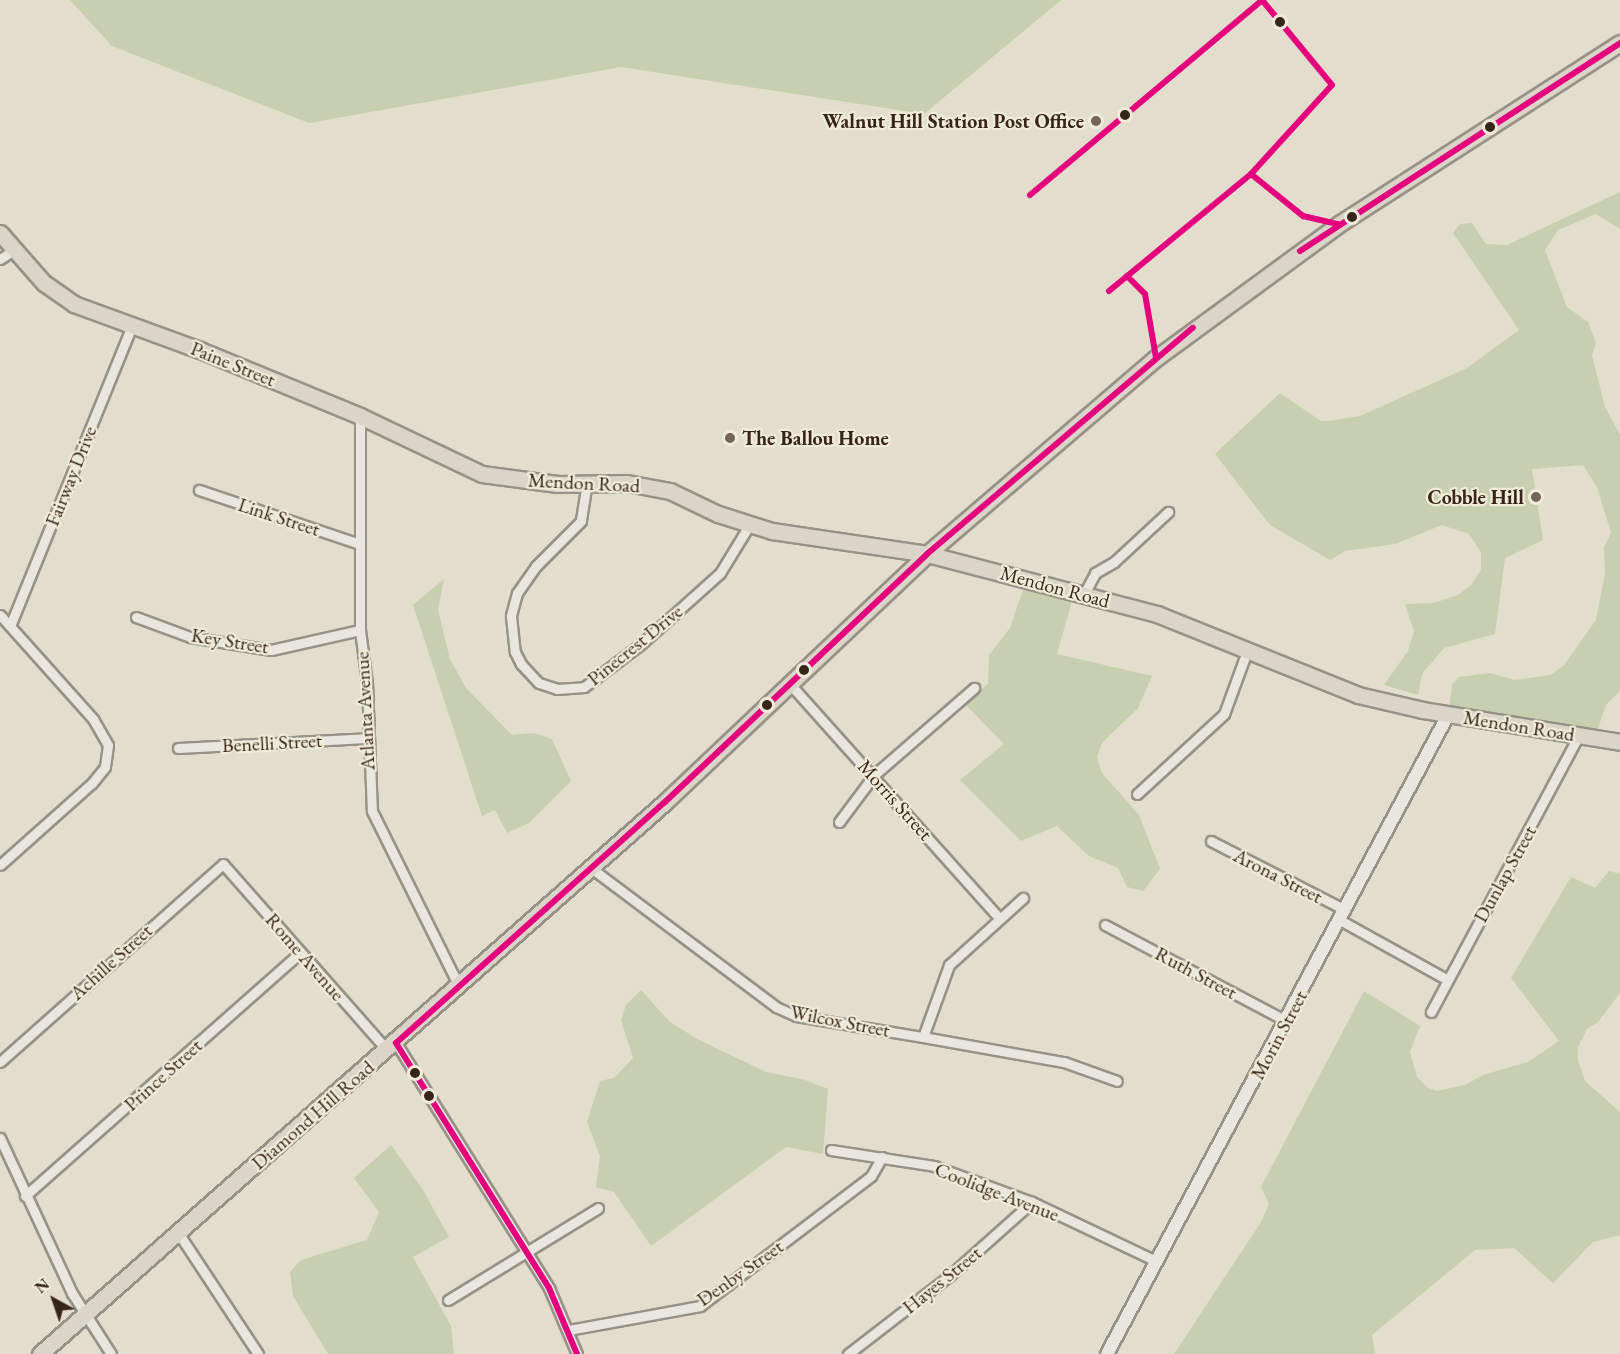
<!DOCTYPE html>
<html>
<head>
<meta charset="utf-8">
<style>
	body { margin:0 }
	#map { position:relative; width:1620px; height:1354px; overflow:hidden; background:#e2ddcc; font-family:"EB Garamond",serif }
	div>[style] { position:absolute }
	.green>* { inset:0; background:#c7cfb0 }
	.roads { filter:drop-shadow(2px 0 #979287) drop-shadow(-2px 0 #979287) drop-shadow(0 2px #979287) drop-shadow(0 -2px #979287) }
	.minor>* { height:9px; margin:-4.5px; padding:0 4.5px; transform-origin:4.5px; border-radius:4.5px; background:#e8e6de }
	.tertiary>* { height:12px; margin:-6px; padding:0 6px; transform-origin:6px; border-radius:6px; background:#e8e6de }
	.primary>* { height:15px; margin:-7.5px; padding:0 7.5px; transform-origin:7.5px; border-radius:7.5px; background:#dbd5c9 }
	.bus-1>* { height:6px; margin:-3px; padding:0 3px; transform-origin:3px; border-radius:3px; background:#e5007d }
	.dots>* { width:16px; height:16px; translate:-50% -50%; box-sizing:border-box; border:3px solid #f1ecd9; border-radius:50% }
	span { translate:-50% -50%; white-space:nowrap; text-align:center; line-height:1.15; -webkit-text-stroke:4.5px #f1ecd9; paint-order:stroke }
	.poi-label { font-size:20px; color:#372519; font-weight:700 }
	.right { translate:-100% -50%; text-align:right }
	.left { translate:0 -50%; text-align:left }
	.street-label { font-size:20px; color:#372519 }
	.north { position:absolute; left:24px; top:1270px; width:60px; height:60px; -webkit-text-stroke:4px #f1ecd9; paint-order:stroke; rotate:320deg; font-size:16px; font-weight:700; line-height:24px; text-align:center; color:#372519 }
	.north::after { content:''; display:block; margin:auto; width:21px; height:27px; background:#372519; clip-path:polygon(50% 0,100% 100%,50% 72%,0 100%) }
</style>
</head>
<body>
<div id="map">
	<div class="green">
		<i style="clip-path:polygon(70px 0,1061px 0,924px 114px,621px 67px,309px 123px,112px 46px)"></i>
		<i style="clip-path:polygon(1620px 192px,1620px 229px,1596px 214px,1558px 230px,1545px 250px,1567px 307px,1588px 322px,1596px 343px,1592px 355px,1605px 407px,1620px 435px,1620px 691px,1606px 705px,1595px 737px,1449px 713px,1452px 684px,1459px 677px,1490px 673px,1514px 680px,1551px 675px,1564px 665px,1596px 620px,1605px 574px,1604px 547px,1611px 533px,1597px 487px,1583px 465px,1532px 469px,1543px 540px,1505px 558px,1495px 634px,1444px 648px,1422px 674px,1418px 695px,1384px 685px,1408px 651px,1414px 631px,1405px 604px,1434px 603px,1458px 595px,1471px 585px,1481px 570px,1481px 552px,1469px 534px,1442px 525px,1395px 544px,1345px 551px,1330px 560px,1270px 525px,1215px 454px,1280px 393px,1321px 421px,1328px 421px,1360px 416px,1467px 368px,1519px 330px,1453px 233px,1460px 224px,1472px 223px,1486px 244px,1507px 245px)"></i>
		<i style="clip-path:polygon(444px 579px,438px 610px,450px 659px,466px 688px,512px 735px,534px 733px,552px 739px,571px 781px,529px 823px,507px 833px,495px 810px,482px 816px,413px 605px)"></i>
		<i style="clip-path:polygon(1026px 581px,1073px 597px,1057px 654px,1152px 676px,1138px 708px,1102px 743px,1097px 757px,1102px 773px,1139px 815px,1160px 869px,1143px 891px,1127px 887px,1118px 868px,1089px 856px,1057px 826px,1021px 841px,960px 780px,1004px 744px,964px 703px,988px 684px,989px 655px,1010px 628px)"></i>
		<i style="clip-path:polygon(1609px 871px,1620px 874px,1620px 993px,1598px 1022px,1587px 1029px,1578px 1047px,1578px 1060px,1585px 1081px,1620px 1112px,1620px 1235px,1593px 1242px,1553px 1283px,1514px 1248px,1475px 1250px,1372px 1335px,1375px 1354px,1174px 1354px,1261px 1222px,1269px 1204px,1261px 1187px,1364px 991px,1420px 1026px,1410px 1052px,1417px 1077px,1428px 1088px,1437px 1091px,1465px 1085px,1483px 1075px,1528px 1062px,1559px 1041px,1511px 978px,1571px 877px,1595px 888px)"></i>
		<i style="clip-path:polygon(641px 990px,670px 1022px,699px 1040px,766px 1072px,805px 1080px,828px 1089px,823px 1154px,786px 1147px,651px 1246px,614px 1192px,596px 1187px,600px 1156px,587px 1122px,600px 1081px,614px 1078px,633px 1058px,621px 1020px,626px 1005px)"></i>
		<i style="clip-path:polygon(391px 1145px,423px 1190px,449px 1237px,413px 1257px,451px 1326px,454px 1354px,328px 1354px,293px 1296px,290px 1272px,301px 1260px,367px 1240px,379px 1212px,354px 1178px)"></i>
	</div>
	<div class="roads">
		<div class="minor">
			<i style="left:0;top:259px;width:17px;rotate:-33deg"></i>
			<i style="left:360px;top:416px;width:214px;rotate:90deg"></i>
			<i style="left:360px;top:630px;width:53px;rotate:82.5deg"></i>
			<i style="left:367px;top:683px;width:128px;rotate:87.8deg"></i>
			<i style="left:372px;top:811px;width:195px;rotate:63.6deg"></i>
			<i style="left:587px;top:482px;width:39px;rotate:99deg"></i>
			<i style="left:581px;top:521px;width:64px;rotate:135deg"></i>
			<i style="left:536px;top:566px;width:33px;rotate:125deg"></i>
			<i style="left:517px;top:593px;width:24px;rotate:105deg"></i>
			<i style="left:511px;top:616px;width:36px;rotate:84deg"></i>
			<i style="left:515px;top:652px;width:13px;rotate:63deg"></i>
			<i style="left:521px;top:664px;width:26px;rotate:47deg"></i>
			<i style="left:539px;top:683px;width:19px;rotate:18deg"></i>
			<i style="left:557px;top:689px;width:27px;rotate:-4deg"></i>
			<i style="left:584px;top:687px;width:71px;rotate:-37deg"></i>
			<i style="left:641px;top:644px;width:106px;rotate:-41.9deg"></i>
			<i style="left:720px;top:573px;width:57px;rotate:-58.5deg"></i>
			<i style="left:199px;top:490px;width:169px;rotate:18.6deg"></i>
			<i style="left:1084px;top:594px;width:24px;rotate:-62deg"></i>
			<i style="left:1095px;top:573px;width:22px;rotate:-30deg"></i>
			<i style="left:1114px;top:562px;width:74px;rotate:-42.8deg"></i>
			<i style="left:0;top:615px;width:140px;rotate:48.2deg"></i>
			<i style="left:93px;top:719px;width:30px;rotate:60deg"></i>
			<i style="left:108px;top:745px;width:22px;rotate:98deg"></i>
			<i style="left:105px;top:767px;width:21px;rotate:129deg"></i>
			<i style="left:92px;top:783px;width:123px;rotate:138.3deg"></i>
			<i style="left:136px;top:617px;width:58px;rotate:20.3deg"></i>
			<i style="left:190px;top:637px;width:82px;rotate:9.1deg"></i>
			<i style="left:271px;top:650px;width:91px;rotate:-12.7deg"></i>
			<i style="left:10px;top:626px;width:324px;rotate:-67.9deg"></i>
			<i style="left:789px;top:683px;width:315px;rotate:48.2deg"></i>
			<i style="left:178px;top:748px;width:189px;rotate:-3deg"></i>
			<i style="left:1137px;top:794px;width:118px;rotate:-42.6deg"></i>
			<i style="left:1224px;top:714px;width:67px;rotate:-69.9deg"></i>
			<i style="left:839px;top:822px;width:59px;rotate:-53.3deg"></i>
			<i style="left:874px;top:775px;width:133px;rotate:-41deg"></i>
			<i style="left:1211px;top:841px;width:151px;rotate:27.2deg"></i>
			<i style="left:591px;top:868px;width:231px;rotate:36.9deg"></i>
			<i style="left:776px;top:1007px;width:22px;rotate:24deg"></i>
			<i style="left:796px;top:1016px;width:129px;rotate:9.4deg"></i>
			<i style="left:923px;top:1037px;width:77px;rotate:-70.1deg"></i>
			<i style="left:949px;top:965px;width:100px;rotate:-42.2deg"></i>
			<i style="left:1340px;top:920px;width:121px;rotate:29.1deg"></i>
			<i style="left:1105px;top:925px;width:205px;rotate:27.9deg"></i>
			<i style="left:1431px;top:1012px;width:314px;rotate:-61.9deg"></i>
			<i style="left:923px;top:1037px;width:143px;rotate:10.1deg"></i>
			<i style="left:1064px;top:1062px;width:56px;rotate:19.7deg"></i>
			<i style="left:396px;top:1043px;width:289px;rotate:58deg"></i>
			<i style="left:549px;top:1288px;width:72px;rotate:67deg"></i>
			<i style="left:0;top:1062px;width:298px;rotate:-41.6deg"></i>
			<i style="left:223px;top:864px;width:248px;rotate:48.6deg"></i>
			<i style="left:0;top:1138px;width:171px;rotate:65.1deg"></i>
			<i style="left:72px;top:1293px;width:72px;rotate:57.4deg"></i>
			<i style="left:831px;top:1150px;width:104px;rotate:8.8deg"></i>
			<i style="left:934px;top:1166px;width:104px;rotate:20.2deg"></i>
			<i style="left:1032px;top:1202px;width:137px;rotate:25.4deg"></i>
			<i style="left:25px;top:1196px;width:367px;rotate:-41.5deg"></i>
			<i style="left:177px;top:1231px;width:147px;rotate:56.6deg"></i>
			<i style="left:448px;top:1300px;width:176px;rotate:-31.5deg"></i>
			<i style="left:568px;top:1330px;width:134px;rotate:-10.3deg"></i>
			<i style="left:700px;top:1306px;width:215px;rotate:-37.2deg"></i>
			<i style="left:871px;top:1176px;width:22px;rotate:-60deg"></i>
			<i style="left:848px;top:1354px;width:128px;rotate:-37.7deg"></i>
			<i style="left:949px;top:1276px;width:111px;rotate:-41.7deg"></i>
		</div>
		<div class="tertiary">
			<i style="left:1107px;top:1354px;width:724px;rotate:-61.91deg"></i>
		</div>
		<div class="primary">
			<i style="left:0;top:233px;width:67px;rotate:48.7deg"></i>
			<i style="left:44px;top:283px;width:37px;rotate:35deg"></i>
			<i style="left:74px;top:304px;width:134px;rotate:20.1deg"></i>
			<i style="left:200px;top:350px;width:173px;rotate:22.4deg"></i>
			<i style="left:360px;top:416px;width:135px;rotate:25.4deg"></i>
			<i style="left:482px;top:474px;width:76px;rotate:7.6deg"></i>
			<i style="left:557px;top:484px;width:70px;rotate:-0.8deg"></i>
			<i style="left:627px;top:483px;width:44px;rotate:10.5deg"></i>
			<i style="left:670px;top:491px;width:53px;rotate:25.6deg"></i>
			<i style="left:718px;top:514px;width:57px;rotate:17.5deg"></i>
			<i style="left:772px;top:531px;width:157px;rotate:8.4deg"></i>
			<i style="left:927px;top:554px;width:238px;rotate:14.6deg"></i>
			<i style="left:1157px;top:614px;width:217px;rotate:21.9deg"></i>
			<i style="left:1358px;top:695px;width:67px;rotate:13deg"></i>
			<i style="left:1423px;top:710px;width:200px;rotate:9.2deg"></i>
			<i style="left:40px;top:1354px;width:834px;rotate:-41.45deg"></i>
			<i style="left:665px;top:802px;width:361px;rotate:-43.4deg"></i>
			<i style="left:927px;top:554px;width:301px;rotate:-40.6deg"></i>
			<i style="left:1156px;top:358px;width:227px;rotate:-36.2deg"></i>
			<i style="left:1339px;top:224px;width:334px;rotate:-32.8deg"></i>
		</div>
	</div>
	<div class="bus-1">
		<i style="left:1251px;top:174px;width:67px;rotate:38.9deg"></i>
		<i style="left:1303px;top:216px;width:37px;rotate:13deg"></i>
		<i style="left:1030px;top:195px;width:303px;rotate:-40deg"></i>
		<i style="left:1262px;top:0;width:110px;rotate:50.5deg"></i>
		<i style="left:1300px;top:251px;width:382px;rotate:-33deg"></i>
		<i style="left:1127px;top:276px;width:25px;rotate:45deg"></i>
		<i style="left:1145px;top:294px;width:65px;rotate:80.2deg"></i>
		<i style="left:1109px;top:291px;width:184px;rotate:-39.5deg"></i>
		<i style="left:1251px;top:174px;width:120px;rotate:-47.7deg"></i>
		<i style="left:396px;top:1043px;width:361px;rotate:-41.9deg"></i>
		<i style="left:665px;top:802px;width:361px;rotate:-43.4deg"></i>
		<i style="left:927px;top:554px;width:349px;rotate:-40.4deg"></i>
		<i style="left:396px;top:1043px;width:289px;rotate:58deg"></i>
		<i style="left:549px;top:1288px;width:72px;rotate:67deg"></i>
	</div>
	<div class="dots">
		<i style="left:1280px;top:22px;background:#372519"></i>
		<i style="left:1125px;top:115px;background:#372519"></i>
		<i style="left:1096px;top:121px;background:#736558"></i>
		<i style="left:1490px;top:127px;background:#372519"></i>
		<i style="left:1352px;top:217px;background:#372519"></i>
		<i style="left:730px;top:438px;background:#736558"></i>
		<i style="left:1536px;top:497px;background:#736558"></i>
		<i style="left:804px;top:670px;background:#372519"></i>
		<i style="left:767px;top:705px;background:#372519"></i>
		<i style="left:415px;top:1073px;background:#372519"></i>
		<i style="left:429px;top:1096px;background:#372519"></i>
	</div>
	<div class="poi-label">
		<span class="right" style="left:1084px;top:121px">Walnut Hill Station Post Office</span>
		<span class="left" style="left:742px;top:438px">The Ballou Home</span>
		<span class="right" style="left:1524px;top:497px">Cobble Hill</span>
	</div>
	<div class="street-label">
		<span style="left:233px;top:364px;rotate:22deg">Paine Street</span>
		<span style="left:71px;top:476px;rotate:-68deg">Fairway Drive</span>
		<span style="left:584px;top:483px;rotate:3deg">Mendon Road</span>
		<span style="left:279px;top:517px;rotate:18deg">Link Street</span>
		<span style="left:1055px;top:587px;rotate:15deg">Mendon Road</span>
		<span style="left:230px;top:641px;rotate:9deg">Key Street</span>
		<span style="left:635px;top:645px;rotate:-39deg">Pinecrest Drive</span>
		<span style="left:365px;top:711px;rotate:-93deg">Atlanta Avenue</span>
		<span style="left:1519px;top:726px;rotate:9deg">Mendon Road</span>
		<span style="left:272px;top:743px;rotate:-3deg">Benelli Street</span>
		<span style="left:895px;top:800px;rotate:48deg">Morris Street</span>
		<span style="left:1505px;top:874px;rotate:-61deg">Dunlap Street</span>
		<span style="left:1278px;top:876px;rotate:27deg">Arona Street</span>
		<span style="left:305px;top:957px;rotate:49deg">Rome Avenue</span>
		<span style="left:111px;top:962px;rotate:-42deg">Achille Street</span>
		<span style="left:1196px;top:973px;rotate:28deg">Ruth Street</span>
		<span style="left:840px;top:1021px;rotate:11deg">Wilcox Street</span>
		<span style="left:1279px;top:1035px;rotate:-62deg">Morin Street</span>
		<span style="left:163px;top:1075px;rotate:-42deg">Prince Street</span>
		<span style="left:313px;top:1115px;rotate:-41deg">Diamond Hill Road</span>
		<span style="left:997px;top:1192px;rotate:21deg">Coolidge Avenue</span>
		<span style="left:740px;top:1273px;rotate:-35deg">Denby Street</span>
		<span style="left:942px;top:1280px;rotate:-39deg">Hayes Street</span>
	</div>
	<div class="north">N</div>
</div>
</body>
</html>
